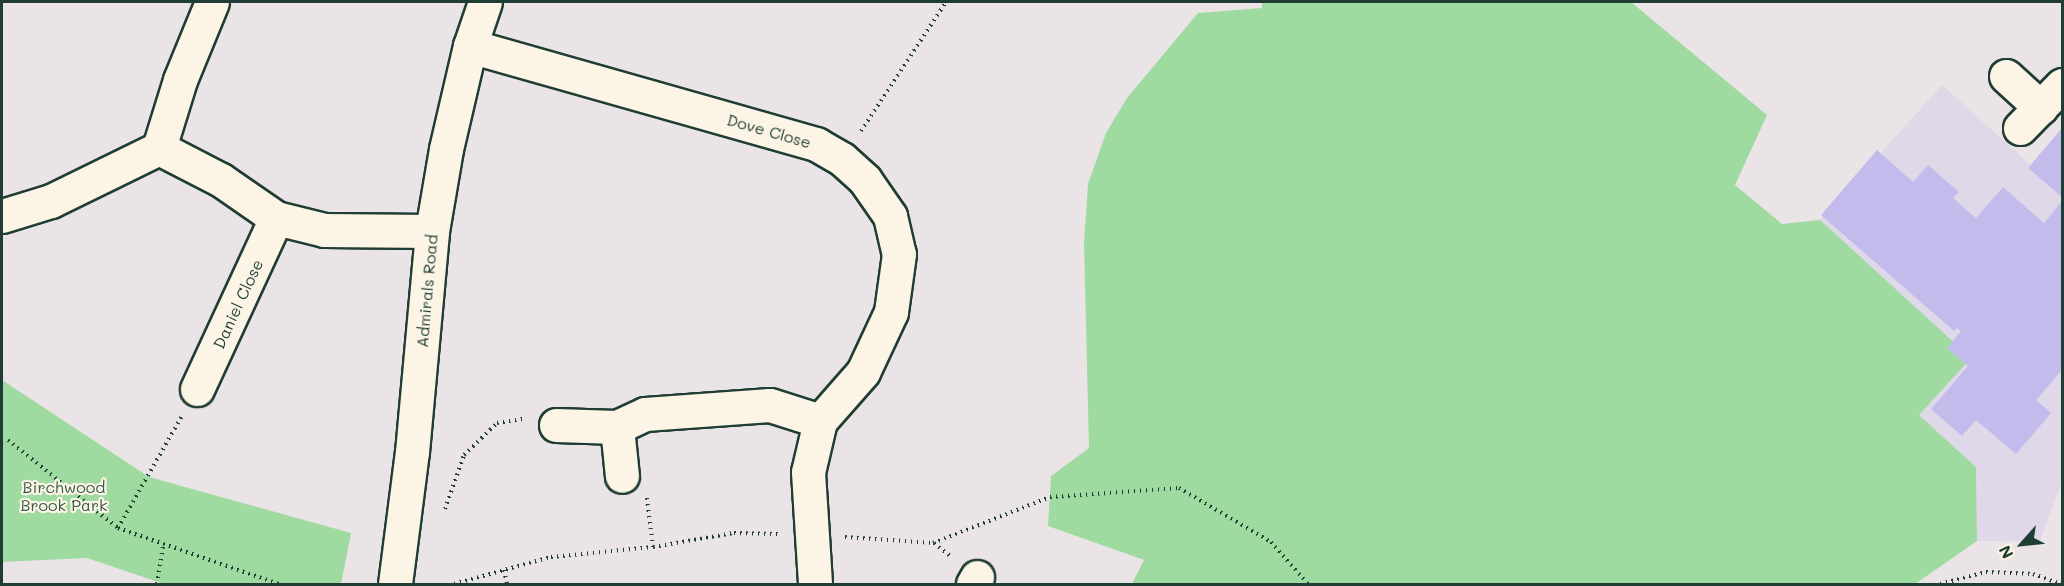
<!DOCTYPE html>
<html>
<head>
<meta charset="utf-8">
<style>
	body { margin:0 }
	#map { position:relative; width:2064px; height:586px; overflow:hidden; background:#ebe4e7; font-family:Mali,sans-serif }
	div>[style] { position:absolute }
	.built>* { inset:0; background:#dfd8e9 }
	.green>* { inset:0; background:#9fdaa0 }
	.building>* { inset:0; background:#c4bbed }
	.path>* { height:4px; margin-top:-2px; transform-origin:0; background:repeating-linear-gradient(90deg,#1f3d34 0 1.5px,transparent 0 6px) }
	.roads { filter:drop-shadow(2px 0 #1f3d34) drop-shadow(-2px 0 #1f3d34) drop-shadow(0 2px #1f3d34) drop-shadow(0 -2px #1f3d34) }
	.minor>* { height:33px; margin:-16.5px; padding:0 16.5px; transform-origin:16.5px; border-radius:16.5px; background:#fcf5e5 }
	span { translate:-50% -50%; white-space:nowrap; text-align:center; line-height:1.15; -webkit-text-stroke:4.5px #fcf5e5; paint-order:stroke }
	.street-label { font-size:16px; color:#1f3d34 }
	.park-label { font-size:16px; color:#395c4a }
	.frame { position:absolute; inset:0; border:3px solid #1f3d34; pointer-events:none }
	.north { position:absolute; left:1992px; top:514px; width:60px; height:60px; -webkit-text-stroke:4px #fcf5e5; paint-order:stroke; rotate:243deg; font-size:16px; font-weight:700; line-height:24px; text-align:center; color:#1f3d34 }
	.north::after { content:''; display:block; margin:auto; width:21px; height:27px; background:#1f3d34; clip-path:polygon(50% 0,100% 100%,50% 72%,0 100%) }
</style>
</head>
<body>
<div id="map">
	<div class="built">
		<i style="clip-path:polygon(1942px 85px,2062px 193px,2062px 481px,2040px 541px,1977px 541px,1976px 467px,1919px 415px,1820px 220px)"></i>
	</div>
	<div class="green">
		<i style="clip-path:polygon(1262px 2px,1631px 2px,1767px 115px,1735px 185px,1782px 224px,1820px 220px,1971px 358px,1919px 415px,1976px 467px,1977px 541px,1915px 584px,1132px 584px,1144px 560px,1048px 526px,1051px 476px,1089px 448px,1084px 243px,1088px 184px,1106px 133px,1127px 98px,1198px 13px,1262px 8px)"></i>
		<i style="clip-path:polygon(2px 380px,149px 477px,351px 533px,341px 584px,164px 584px,87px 558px,2px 562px)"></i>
	</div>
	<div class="building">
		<i style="clip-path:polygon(2062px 128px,2062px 197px,2028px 168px)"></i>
		<i style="clip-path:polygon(1877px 150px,1913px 182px,1928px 165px,1959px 192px,1953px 198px,1976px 218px,2003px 187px,2044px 223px,2062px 201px,2062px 370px,2036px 400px,2051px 413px,2016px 454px,1976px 420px,1962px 436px,1931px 409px,1968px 366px,1947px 348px,1961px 331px,1957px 328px,1954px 331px,1821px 215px)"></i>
	</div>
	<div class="path">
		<i style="left:861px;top:131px;width:154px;rotate:-56.6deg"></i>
		<i style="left:2px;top:440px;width:6px"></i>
		<i style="left:8px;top:440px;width:141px;rotate:38.7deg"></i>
		<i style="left:118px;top:528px;width:170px;rotate:19.2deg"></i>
		<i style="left:647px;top:498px;width:49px;rotate:83deg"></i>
		<i style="left:445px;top:509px;width:57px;rotate:-70.6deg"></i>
		<i style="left:464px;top:455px;width:46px;rotate:-44.1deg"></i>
		<i style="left:497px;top:423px;width:26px;rotate:-9deg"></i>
		<i style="left:118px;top:528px;width:129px;rotate:-60.3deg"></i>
		<i style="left:845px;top:537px;width:88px;rotate:3.9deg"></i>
		<i style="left:933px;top:543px;width:126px;rotate:-21.5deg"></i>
		<i style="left:1050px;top:497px;width:129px;rotate:-4deg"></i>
		<i style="left:1179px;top:488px;width:107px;rotate:30.4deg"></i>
		<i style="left:1271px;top:542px;width:56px;rotate:48.6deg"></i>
		<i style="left:934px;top:543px;width:22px;rotate:39deg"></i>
		<i style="left:504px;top:570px;width:14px;rotate:78deg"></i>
		<i style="left:157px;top:584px;width:39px;rotate:-81deg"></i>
		<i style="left:454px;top:584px;width:101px;rotate:-15.6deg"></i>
		<i style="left:551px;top:557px;width:102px;rotate:-5.6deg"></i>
		<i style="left:653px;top:547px;width:82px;rotate:-9.8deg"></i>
		<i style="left:734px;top:533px;width:44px;rotate:1.3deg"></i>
		<i style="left:1940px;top:584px;width:48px;rotate:-14.6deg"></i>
		<i style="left:1986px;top:572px;width:47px;rotate:2.4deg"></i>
		<i style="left:2033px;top:574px;width:29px;rotate:20deg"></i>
	</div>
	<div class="roads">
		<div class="minor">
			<i style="left:470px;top:46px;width:360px;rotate:15.8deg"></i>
			<i style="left:816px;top:144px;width:30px;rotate:30deg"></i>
			<i style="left:842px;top:159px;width:31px;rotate:42deg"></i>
			<i style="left:865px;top:180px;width:44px;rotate:55.2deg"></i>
			<i style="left:890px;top:216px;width:39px;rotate:77deg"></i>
			<i style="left:899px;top:254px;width:59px;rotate:97.9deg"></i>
			<i style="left:891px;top:312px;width:66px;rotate:115deg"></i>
			<i style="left:863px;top:372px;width:65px;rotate:131.3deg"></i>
			<i style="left:820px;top:421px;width:52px;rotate:103.2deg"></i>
			<i style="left:808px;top:472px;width:112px;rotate:86.4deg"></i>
			<i style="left:2006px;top:76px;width:47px;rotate:42.4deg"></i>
			<i style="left:2020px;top:128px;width:60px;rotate:-45.7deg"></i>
			<i style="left:159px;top:148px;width:71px;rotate:-72.8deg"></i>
			<i style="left:180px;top:80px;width:84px;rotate:-67.7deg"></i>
			<i style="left:2px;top:216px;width:51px;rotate:-17deg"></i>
			<i style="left:51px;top:201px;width:120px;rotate:-26.1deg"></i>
			<i style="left:159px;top:148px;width:70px;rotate:27.3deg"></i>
			<i style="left:221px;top:180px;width:67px;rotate:34.6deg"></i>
			<i style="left:276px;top:218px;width:49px;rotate:14deg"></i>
			<i style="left:324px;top:230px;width:108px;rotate:0.5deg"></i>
			<i style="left:197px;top:389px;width:188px;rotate:-65.2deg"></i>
			<i style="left:556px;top:425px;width:61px;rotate:1.9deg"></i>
			<i style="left:617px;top:427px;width:31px;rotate:-25deg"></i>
			<i style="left:645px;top:414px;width:125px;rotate:-4.1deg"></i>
			<i style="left:770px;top:405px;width:52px;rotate:17.7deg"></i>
			<i style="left:617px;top:427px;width:49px;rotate:84.2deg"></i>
			<i style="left:395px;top:584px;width:133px;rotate:-82.7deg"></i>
			<i style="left:412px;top:452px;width:222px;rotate:-84.8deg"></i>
			<i style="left:432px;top:231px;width:83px;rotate:-80.3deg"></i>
			<i style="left:446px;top:149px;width:106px;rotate:-76.9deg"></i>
			<i style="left:470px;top:46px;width:46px;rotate:-71.2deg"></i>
			<i style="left:973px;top:584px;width:8px;rotate:-60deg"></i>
		</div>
	</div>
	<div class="street-label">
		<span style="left:769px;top:131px;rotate:16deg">Dove Close</span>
		<span style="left:427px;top:291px;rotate:-85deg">Admirals Road</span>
		<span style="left:238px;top:304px;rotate:-65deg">Daniel Close</span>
	</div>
	<div class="park-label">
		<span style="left:64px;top:496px">Birchwood<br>Brook Park</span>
	</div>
	<div class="frame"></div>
	<div class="north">N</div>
</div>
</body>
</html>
